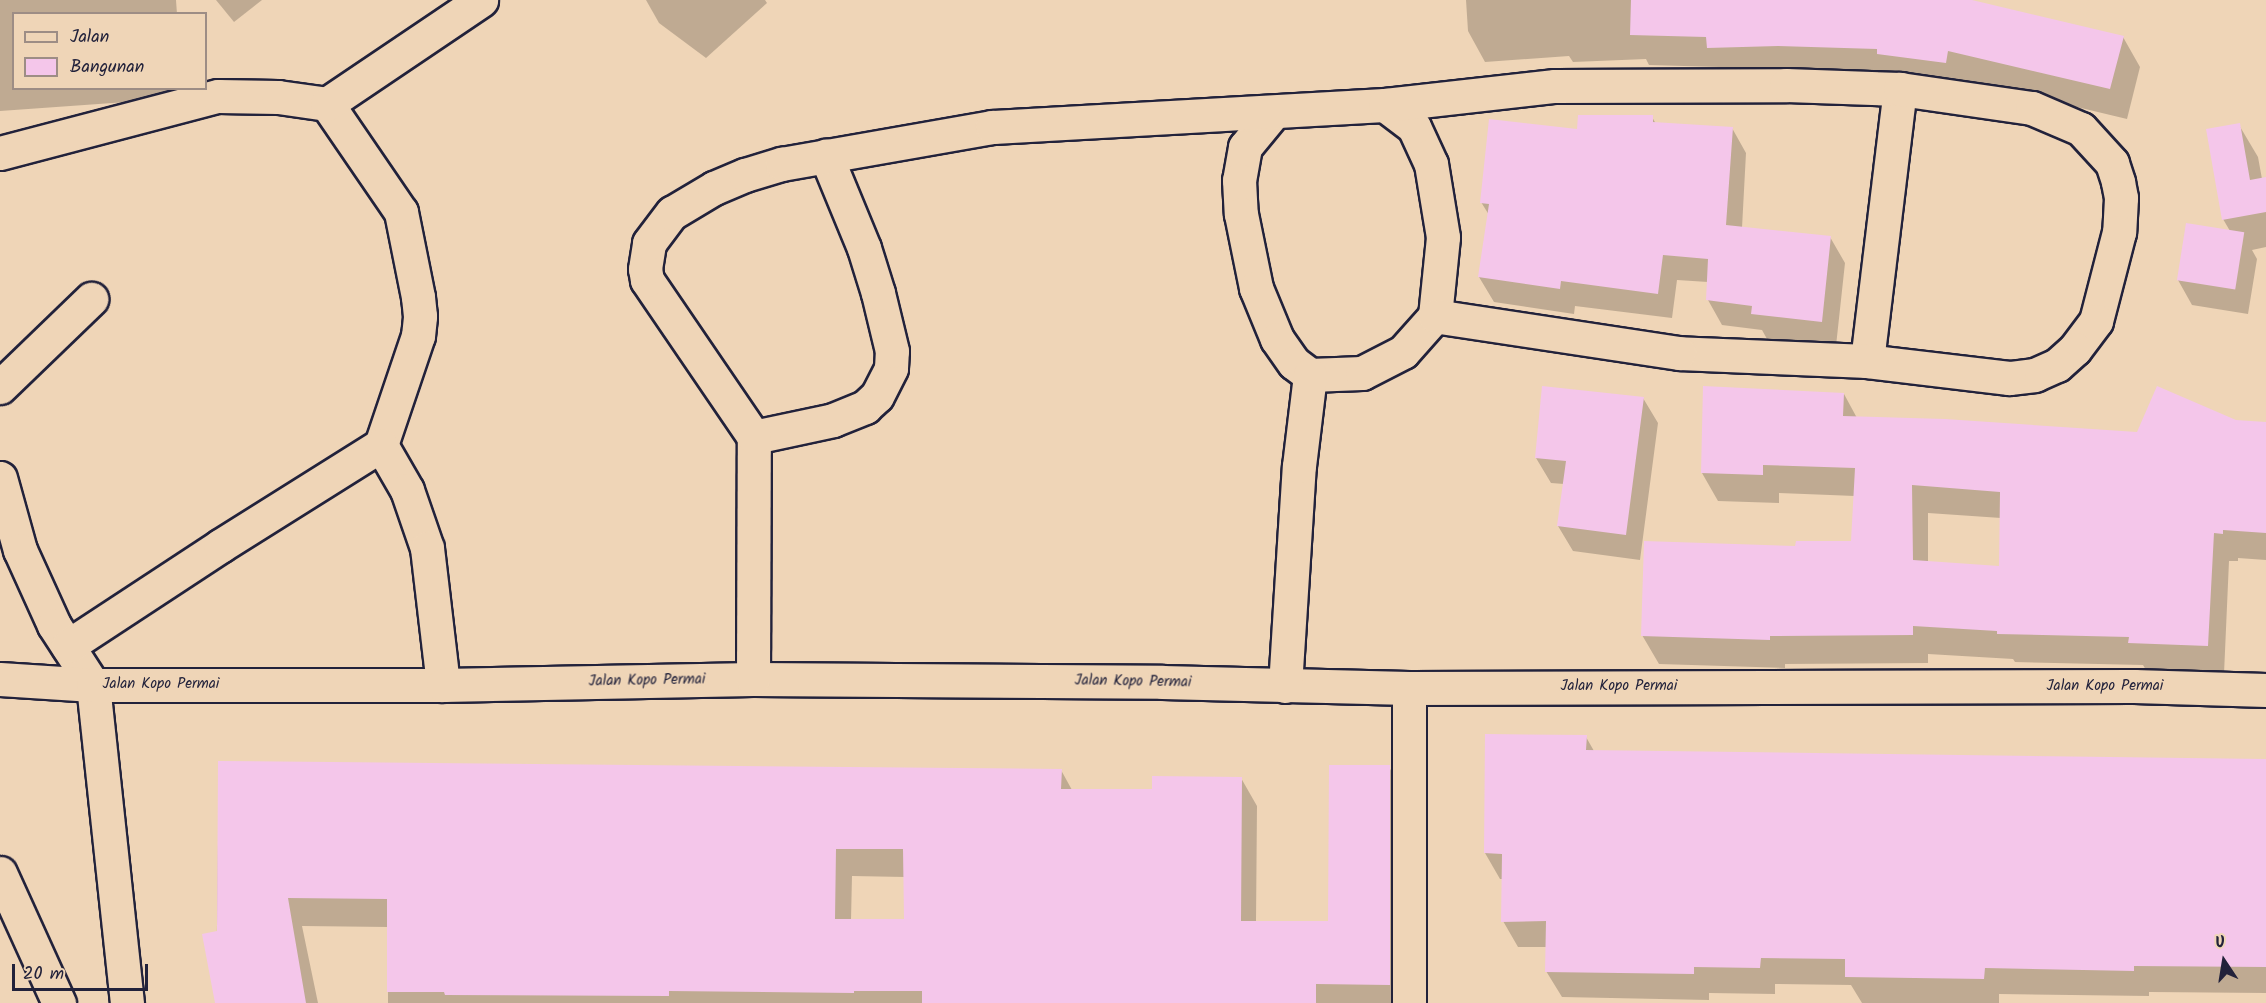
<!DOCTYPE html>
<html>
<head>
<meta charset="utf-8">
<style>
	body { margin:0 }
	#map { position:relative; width:2266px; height:1003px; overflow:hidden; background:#efd5b7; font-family:Kalam,sans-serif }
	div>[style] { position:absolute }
	.shadow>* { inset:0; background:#0003 }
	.building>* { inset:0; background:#f4c6ea; transform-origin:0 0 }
	.roads { filter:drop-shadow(2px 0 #22223b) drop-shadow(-2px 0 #22223b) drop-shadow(0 2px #22223b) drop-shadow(0 -2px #22223b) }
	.street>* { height:33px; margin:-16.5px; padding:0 16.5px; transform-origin:16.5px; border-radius:16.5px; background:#efd5b7 }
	span { translate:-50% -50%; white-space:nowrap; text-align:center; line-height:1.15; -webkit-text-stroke:4.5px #efd5b7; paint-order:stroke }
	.street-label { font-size:15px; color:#22223b }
	.legend { position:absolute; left:12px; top:12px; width:195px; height:78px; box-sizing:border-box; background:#efd5b7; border:2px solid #9d8d85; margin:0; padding:8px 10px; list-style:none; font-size:18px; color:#22223b }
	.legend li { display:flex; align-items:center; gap:12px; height:30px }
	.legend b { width:30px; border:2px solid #9d8d85 }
	.north { position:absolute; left:2194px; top:931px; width:60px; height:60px; -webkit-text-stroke:4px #efd5b7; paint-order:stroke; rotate:348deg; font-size:16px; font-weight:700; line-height:24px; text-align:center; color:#22223b }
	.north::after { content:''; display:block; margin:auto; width:21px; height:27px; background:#22223b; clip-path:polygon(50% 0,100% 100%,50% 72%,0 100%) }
	.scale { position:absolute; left:12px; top:964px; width:136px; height:27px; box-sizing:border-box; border:3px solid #22223b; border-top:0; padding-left:8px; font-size:18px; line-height:21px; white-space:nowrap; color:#22223b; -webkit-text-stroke:4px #efd5b7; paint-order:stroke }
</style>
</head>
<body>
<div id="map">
	<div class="shadow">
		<i style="clip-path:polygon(0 0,176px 0,177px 14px,14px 14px,14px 88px,182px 88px,183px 98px,0 111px)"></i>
		<i style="clip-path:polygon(216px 0,262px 0,234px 22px)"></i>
		<i style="clip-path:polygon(646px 0,765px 0,767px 3px,706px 58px,659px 23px)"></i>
		<i style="clip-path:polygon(1466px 0,1929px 0,2123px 37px,2140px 67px,2127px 119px,1965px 80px,1963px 92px,1726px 78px,1719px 67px,1649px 65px,1646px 59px,1573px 62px,1569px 56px,1485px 62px,1468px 31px)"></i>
		<i style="clip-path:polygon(1652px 117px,1656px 124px,1732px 128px,1746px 153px,1742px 228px,1830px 237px,1845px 263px,1836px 346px,1767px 339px,1762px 330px,1722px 325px,1708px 300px,1708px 282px,1677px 280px,1672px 318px,1575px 306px,1574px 314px,1494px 302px,1479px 277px,1489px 215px,1481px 202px,1579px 131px)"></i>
		<i style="clip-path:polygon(2239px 125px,2258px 157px,2262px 179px,2266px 178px,2266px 247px,2252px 250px,2257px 259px,2248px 314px,2192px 305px,2178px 280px,2230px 231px,2223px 219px)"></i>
		<i style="clip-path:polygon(evenodd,1844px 394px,1857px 418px,2138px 434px,2236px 422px,2266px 424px,2266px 560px,2238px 558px,2238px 561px,2229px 561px,2224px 674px,2146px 670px,2143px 665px,2015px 662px,2013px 659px,1928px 654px,1928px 663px,1785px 664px,1785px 668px,1659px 664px,1642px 635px,1797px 547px,1853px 542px,1855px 496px,1779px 493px,1779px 503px,1718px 501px,1702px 473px,1844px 394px,1928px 513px,2001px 518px,2000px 567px,1928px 563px,1928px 513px)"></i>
		<i style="clip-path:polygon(1643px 398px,1658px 423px,1640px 560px,1573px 551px,1558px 526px,1564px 484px,1551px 483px,1536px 458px)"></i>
		<i style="clip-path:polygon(1586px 737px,1594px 751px,2266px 760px,2266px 993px,2149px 992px,2149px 996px,1999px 994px,1999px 1003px,1862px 1003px,1851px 985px,1775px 984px,1775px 994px,1709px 993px,1709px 1000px,1562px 997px,1546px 971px,1547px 947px,1518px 947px,1503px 921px,1504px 879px,1500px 879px,1485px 853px)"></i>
		<i style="clip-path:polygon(evenodd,219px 762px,1061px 770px,1072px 790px,1154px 790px,1241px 778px,1257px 806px,1256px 922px,1329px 923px,1389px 767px,1405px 795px,1405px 1003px,388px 1003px,388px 927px,302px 926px,318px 1003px,216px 1003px,219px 762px,852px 876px,905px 877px,905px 920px,851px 920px,852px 876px)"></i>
	</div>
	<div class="building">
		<i style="clip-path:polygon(1631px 0,1972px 0,2124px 36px,2110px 89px,1948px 51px,1946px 63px,1877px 54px,1877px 49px,1778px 46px,1707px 48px,1706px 37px,1630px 35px)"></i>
		<i style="clip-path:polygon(1578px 115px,1653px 115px,1653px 122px,1733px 127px,1726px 225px,1831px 236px,1822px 322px,1751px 314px,1752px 306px,1706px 300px,1708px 259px,1663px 255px,1658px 294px,1561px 281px,1560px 289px,1478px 277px,1489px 204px,1480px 203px,1489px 119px,1577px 129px)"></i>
		<i style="clip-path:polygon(2240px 123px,2250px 180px,2266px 177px,2266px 212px,2222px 220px,2206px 129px)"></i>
		<i style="left:2186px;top:223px;width:59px;height:58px;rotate:9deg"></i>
		<i style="clip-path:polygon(1542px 386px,1644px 397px,1626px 535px,1557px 526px,1566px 461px,1535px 458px)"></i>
		<i style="clip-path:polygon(evenodd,1703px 386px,1844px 393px,1843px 416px,1945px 419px,2137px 432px,2157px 386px,2236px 420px,2266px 422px,2266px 533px,2223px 530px,2223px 534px,2214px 533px,2208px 646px,2128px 643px,2129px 637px,1997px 634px,1997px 631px,1913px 626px,1913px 635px,1770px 636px,1770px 640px,1641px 636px,1644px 541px,1795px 546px,1796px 541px,1851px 541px,1855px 468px,1763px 465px,1763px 475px,1701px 473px,1703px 386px,1912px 485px,2000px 492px,1999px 566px,1913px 560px,1912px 485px)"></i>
		<i style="clip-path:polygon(1485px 734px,1587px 735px,1586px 750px,2266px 759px,2266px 967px,2134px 966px,2134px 971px,1985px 968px,1984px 979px,1845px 977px,1845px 959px,1761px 958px,1760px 968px,1694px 967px,1694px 974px,1545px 972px,1546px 921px,1501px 922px,1502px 854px,1484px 853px)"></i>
		<i style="clip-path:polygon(evenodd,218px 761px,1062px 769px,1061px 789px,1152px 789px,1152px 776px,1242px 777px,1241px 921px,1328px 921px,1329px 765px,1390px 765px,1390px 985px,1316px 984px,1316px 1003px,922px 1003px,922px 991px,854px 991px,854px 993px,669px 991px,669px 996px,445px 995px,444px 992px,387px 992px,387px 899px,288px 898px,306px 1003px,215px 1003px,202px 934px,217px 931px,218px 761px,836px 849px,903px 849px,904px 919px,835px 919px,836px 849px)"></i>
	</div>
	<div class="roads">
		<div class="street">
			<i style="left:1273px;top:113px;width:44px;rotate:129.5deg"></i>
			<i style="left:1245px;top:147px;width:34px;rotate:100deg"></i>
			<i style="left:1239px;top:180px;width:34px;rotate:87deg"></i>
			<i style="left:1241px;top:214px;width:76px;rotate:78.5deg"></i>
			<i style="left:1256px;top:288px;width:55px;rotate:67.6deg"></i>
			<i style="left:1277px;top:339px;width:29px;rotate:55deg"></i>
			<i style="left:1294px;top:363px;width:20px;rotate:37deg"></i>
			<i style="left:1310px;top:375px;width:52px;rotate:-2.2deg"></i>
			<i style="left:1362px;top:373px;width:46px;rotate:-27.1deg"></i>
			<i style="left:1403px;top:352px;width:48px;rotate:-48.4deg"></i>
			<i style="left:1435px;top:316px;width:79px;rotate:-84.2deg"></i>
			<i style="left:1443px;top:237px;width:74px;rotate:-99.3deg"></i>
			<i style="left:1431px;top:164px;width:41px;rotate:-114.7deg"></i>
			<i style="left:1414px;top:127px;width:36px;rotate:-143deg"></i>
			<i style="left:0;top:153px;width:225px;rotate:-14.7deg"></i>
			<i style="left:218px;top:96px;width:60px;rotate:1deg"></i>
			<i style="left:278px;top:97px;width:49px;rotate:8.1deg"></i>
			<i style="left:1867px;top:361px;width:274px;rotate:-83.1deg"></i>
			<i style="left:0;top:387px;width:127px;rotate:-44deg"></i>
			<i style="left:754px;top:437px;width:81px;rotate:-12.1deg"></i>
			<i style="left:833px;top:420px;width:35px;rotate:-22deg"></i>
			<i style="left:865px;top:407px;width:16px;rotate:-43deg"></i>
			<i style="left:877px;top:396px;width:31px;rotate:-63deg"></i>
			<i style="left:891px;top:368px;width:17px;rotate:-87deg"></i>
			<i style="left:892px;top:351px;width:60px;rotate:-103.6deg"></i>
			<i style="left:878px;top:293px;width:47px;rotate:-107.3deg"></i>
			<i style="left:864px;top:248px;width:100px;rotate:-112.4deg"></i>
			<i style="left:381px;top:445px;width:115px;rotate:-71.3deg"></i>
			<i style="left:418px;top:336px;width:20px;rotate:-84deg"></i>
			<i style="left:420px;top:316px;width:19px;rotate:-96deg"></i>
			<i style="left:418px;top:297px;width:87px;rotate:-101.3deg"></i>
			<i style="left:401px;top:212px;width:131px;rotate:-124.4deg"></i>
			<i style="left:327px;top:104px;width:186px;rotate:-34deg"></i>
			<i style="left:0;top:478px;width:75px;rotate:74.5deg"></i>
			<i style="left:20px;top:550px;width:82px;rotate:65.6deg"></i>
			<i style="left:54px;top:625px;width:72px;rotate:57deg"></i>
			<i style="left:93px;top:685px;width:320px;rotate:83.9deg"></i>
			<i style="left:68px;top:646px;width:182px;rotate:-33.3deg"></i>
			<i style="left:220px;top:546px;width:190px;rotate:-32.1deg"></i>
			<i style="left:381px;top:445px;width:52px;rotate:60deg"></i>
			<i style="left:407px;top:490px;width:61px;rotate:71deg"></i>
			<i style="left:427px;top:548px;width:138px;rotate:83.3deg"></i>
			<i style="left:0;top:679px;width:93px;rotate:3.7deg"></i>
			<i style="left:93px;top:685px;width:350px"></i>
			<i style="left:443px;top:685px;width:310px;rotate:-1.1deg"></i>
			<i style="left:753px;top:679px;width:409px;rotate:0.4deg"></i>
			<i style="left:1162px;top:682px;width:247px;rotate:1.4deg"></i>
			<i style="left:1409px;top:688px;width:725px;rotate:-0.16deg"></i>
			<i style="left:2134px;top:686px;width:132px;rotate:1.7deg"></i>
			<i style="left:753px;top:679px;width:242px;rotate:-89.8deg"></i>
			<i style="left:754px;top:437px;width:190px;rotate:-124.3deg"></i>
			<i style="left:647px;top:280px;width:11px;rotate:-100deg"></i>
			<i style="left:645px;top:269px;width:26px;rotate:-81deg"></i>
			<i style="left:649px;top:243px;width:38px;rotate:-53deg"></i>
			<i style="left:672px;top:213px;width:49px;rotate:-30.8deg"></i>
			<i style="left:714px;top:188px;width:34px;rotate:-23deg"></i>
			<i style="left:745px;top:175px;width:39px;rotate:-17deg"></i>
			<i style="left:782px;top:164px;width:213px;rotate:-10deg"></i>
			<i style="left:992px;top:127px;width:394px;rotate:-3.2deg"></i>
			<i style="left:1385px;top:105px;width:171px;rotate:-6.4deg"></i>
			<i style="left:1555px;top:86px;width:231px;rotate:-0.2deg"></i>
			<i style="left:1786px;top:85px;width:114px;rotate:2deg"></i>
			<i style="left:1900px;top:89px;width:133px;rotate:8.2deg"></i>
			<i style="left:2032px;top:108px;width:53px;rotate:23.2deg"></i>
			<i style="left:2081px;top:129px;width:46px;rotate:47.6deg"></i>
			<i style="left:2112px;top:163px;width:20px;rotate:72deg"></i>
			<i style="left:2118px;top:182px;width:16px;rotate:79deg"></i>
			<i style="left:2121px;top:198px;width:34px;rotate:93deg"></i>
			<i style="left:2119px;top:232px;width:92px;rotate:104.5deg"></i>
			<i style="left:2096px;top:321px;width:35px;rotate:127deg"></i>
			<i style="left:2075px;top:349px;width:24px;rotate:138deg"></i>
			<i style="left:2057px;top:365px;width:24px;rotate:156deg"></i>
			<i style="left:2035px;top:375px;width:26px;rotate:173deg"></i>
			<i style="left:2009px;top:378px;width:143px;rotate:-173.2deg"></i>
			<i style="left:1867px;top:361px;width:188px;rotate:-177.6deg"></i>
			<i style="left:1679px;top:353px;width:247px;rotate:-171.4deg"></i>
			<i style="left:1285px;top:686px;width:220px;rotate:-86.4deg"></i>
			<i style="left:1299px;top:466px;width:92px;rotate:-83.1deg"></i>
			<i style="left:1409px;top:688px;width:315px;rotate:90deg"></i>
			<i style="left:0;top:873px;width:143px;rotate:65.6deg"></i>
		</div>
	</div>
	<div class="street-label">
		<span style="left:647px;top:681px;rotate:-1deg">Jalan Kopo Permai</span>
		<span style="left:1133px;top:682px;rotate:1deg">Jalan Kopo Permai</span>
		<span style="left:161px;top:685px">Jalan Kopo Permai</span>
		<span style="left:1619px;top:687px">Jalan Kopo Permai</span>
		<span style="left:2105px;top:687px">Jalan Kopo Permai</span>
	</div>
	<ul class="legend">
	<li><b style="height:8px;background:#efd5b7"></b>Jalan</li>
	<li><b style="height:16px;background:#f4c6ea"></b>Bangunan</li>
	</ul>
	<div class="north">U</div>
	<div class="scale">20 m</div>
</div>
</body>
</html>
